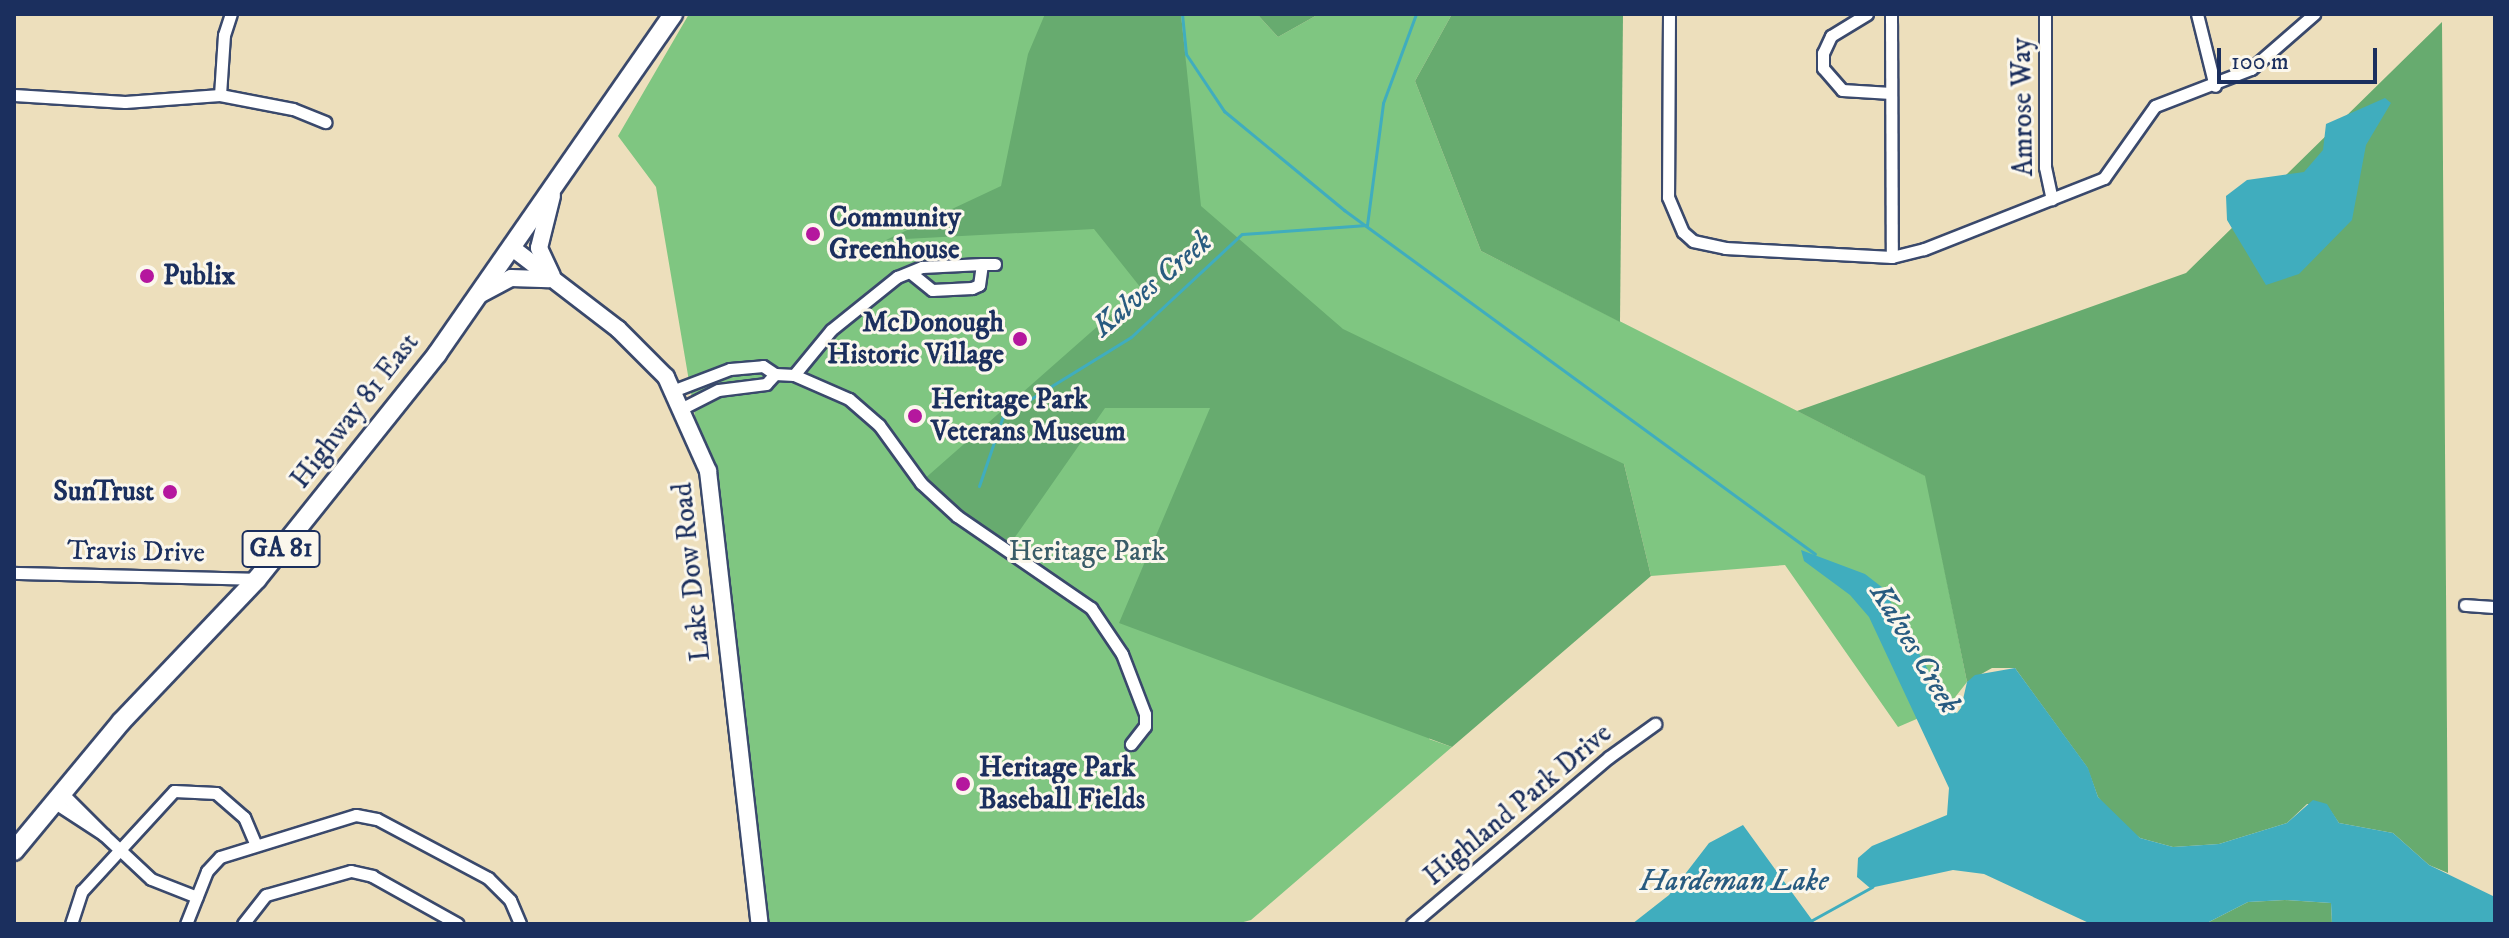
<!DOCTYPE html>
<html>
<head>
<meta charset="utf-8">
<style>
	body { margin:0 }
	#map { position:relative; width:2509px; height:938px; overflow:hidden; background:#eddfbc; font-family:"IM FELL DW Pica",serif }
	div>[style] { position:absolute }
	.green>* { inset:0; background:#7fc681 }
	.forest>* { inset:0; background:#67ab6f }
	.water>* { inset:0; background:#40adbe }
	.stream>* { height:3px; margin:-1.5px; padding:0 1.5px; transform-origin:1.5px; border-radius:1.5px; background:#40adbe }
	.roads { filter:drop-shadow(2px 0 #3a496c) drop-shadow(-2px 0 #3a496c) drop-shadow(0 2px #3a496c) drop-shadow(0 -2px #3a496c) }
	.street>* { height:11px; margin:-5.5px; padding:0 5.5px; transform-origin:5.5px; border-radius:5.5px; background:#fff }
	.secondary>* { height:16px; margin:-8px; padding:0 8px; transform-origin:8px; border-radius:8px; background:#fff }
	.primary>* { height:18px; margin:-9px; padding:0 9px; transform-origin:9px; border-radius:9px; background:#fff }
	.dots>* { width:22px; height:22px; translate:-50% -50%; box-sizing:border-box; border:4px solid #fbf7ec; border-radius:50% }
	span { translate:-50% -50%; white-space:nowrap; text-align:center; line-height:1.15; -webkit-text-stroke:6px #fbf7ec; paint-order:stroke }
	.shield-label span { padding:2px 6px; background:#fbf7ec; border:2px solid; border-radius:6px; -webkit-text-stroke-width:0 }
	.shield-label { font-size:26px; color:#1b2f5e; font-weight:700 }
	.street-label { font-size:28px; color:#1b2f5e }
	.poi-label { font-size:28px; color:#1b2f5e; font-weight:700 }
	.left { translate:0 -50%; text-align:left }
	.right { translate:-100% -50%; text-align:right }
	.park-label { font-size:28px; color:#395c68 }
	.water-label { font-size:30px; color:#285b80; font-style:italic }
	.frame { position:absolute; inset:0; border:16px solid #1b2f5e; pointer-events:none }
	.scale { position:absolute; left:2217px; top:48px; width:160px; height:36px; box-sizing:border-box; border:4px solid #1b2f5e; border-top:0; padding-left:10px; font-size:24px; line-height:28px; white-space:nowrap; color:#1b2f5e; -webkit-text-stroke:6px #fbf7ec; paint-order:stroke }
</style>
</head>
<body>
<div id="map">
	<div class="green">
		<i style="clip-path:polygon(689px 14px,1165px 14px,1190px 115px,1181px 14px,1257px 14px,1278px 37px,1319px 14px,1452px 14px,1415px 81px,1481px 251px,1926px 476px,1967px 682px,1949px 705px,1898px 727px,1785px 565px,1651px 576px,1624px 464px,1429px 739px,1452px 747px,1251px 920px,1236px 924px,757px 924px,724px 587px,656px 187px,618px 136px)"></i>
	</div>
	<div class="forest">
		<i style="clip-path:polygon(1045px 14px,1181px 14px,1201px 206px,1343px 329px,1624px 464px,1651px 576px,1452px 747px,1119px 623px,1210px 408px,1105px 408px,1006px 550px,922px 481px,1141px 288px,1094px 229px,886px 240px,1001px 186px,1028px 54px)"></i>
		<i style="clip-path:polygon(1257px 14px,1319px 14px,1278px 37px)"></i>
		<i style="clip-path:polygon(1452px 14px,1623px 14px,1620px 322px,1481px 251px,1415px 81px)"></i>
		<i style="clip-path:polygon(2442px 22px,2448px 873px,2429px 865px,2393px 833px,2339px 823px,2326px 804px,2307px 804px,2287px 823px,2219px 844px,2173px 847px,2140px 838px,2116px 820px,2098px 797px,2087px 767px,2015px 668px,1992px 668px,1967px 682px,1925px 476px,1797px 411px,2186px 273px)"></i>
		<i style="clip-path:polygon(2285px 900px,2331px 903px,2332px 924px,2205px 924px,2248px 902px)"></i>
	</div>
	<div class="water">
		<i style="clip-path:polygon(2385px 98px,2391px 103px,2366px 145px,2352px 220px,2299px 274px,2266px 285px,2227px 220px,2226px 196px,2247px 180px,2304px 172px,2323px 150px,2326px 124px)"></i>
		<i style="clip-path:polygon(1801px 550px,1865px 574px,1883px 588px,1950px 710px,1957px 713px,1961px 708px,1967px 682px,1975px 675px,2015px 668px,2088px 768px,2098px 797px,2140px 838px,2173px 847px,2219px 844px,2287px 823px,2313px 800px,2327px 804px,2339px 823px,2393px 833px,2429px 865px,2495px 897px,2495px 924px,2332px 924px,2331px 903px,2285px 900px,2248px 902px,2205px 924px,2091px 924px,1984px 874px,1953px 870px,1870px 888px,1857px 877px,1858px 858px,1872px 846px,1947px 815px,1949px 788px,1869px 617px,1850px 595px,1804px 561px)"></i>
		<i style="clip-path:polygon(1743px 825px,1815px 924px,1632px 924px,1669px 895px,1709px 843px)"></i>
	</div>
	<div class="stream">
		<i style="left:1182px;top:14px;width:40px;rotate:84.3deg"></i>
		<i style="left:1186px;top:54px;width:69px;rotate:56.3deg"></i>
		<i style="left:1224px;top:111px;width:156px;rotate:39.5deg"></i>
		<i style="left:1344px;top:210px;width:583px;rotate:36.14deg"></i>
		<i style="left:1367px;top:225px;width:123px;rotate:-82.5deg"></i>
		<i style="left:1383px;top:103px;width:95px;rotate:-69.7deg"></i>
		<i style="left:979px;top:486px;width:74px;rotate:-71.1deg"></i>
		<i style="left:1003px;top:416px;width:150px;rotate:-31.7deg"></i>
		<i style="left:1131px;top:337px;width:151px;rotate:-42.9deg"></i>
		<i style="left:1242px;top:234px;width:125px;rotate:-4.1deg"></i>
		<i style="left:1805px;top:924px;width:77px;rotate:-28.9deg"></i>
	</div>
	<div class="roads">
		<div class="street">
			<i style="left:1669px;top:14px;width:183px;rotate:90.3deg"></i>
			<i style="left:1668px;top:197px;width:38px;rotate:67deg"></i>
			<i style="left:1683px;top:232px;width:13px;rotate:42deg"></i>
			<i style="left:1693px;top:241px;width:33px;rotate:12deg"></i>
			<i style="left:1725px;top:248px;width:167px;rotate:3.1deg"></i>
			<i style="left:1892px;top:257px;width:33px;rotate:-14deg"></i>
			<i style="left:1924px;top:249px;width:193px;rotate:-21.5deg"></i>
			<i style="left:2104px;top:178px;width:88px;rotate:-54.7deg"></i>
			<i style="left:2155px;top:106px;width:103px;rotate:-21.1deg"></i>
			<i style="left:2251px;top:69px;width:84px;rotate:-41.1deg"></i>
			<i style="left:1867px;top:14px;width:42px;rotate:148.6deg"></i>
			<i style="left:1831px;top:36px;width:19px;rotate:115deg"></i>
			<i style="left:1823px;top:53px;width:15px;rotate:90deg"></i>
			<i style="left:1823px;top:68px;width:29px;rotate:49deg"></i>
			<i style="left:1842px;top:90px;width:49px;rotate:3.5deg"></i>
			<i style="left:1891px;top:14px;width:243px;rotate:89.8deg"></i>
			<i style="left:2045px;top:14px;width:153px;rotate:90deg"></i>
			<i style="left:2045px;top:167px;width:33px;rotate:78deg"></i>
			<i style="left:2197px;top:14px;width:74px;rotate:76deg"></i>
			<i style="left:14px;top:95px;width:111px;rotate:3.6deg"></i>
			<i style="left:125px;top:102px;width:95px;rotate:-4.2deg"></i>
			<i style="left:220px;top:95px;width:74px;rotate:10.9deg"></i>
			<i style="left:293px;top:109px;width:35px;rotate:22deg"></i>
			<i style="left:220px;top:95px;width:60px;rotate:-86.2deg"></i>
			<i style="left:224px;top:35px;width:22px;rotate:-72deg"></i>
			<i style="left:982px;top:264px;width:13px"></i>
			<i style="left:775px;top:374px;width:19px;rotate:3deg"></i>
			<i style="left:794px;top:375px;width:60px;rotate:23.6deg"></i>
			<i style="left:849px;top:399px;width:40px;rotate:41deg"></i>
			<i style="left:879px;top:425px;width:72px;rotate:54.1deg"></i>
			<i style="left:921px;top:483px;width:49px;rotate:42.5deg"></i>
			<i style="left:957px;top:516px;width:163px;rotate:34.5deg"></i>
			<i style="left:1091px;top:608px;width:55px;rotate:56deg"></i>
			<i style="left:1122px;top:654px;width:64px;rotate:69deg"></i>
			<i style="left:1145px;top:714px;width:12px;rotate:90deg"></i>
			<i style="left:1145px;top:726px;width:23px;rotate:128deg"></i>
			<i style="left:794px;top:375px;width:58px;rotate:-50.6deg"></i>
			<i style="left:831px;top:330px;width:85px;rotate:-38.8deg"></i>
			<i style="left:897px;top:277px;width:27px;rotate:-22deg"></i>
			<i style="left:922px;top:267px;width:60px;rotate:-2.9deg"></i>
			<i style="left:982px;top:264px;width:21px;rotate:98deg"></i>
			<i style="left:979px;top:285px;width:8px;rotate:157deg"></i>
			<i style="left:972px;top:288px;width:40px;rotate:177.1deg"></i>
			<i style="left:932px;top:290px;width:26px;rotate:-141deg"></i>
			<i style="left:675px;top:390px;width:59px;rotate:-20.9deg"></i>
			<i style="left:730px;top:369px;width:33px;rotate:-5deg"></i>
			<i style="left:763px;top:366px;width:14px;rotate:34deg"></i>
			<i style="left:775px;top:374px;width:13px;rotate:132deg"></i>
			<i style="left:766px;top:384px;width:48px;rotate:172.9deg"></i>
			<i style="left:718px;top:390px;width:38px;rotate:153deg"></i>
			<i style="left:14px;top:573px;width:243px;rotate:1.4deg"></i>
			<i style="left:2465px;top:605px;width:30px;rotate:4deg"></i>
			<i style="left:55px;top:803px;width:59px;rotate:33.1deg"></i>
			<i style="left:104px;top:835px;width:58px;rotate:-135deg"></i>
			<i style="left:104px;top:835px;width:64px;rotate:43.1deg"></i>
			<i style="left:151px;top:879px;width:49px;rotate:21.4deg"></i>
			<i style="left:71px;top:924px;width:35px;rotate:-72deg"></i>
			<i style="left:82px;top:891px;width:136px;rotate:-47.4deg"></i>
			<i style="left:174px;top:791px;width:42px;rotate:2.7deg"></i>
			<i style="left:216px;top:793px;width:37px;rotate:41deg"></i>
			<i style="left:244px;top:817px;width:28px;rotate:67deg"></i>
			<i style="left:186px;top:924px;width:57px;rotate:-68.4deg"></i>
			<i style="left:207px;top:871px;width:19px;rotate:-47deg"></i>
			<i style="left:220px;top:857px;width:142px;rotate:-17.2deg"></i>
			<i style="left:356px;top:815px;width:21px;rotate:11deg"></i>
			<i style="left:377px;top:819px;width:126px;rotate:28deg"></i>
			<i style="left:488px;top:878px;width:31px;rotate:45deg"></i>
			<i style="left:510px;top:900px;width:26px;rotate:67deg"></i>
			<i style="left:243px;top:924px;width:37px;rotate:-52deg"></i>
			<i style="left:266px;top:895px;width:88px;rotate:-15.8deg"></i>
			<i style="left:351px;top:871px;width:22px;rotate:13deg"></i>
			<i style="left:372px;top:876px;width:98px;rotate:29.2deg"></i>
			<i style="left:1412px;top:924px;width:258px;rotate:-40.3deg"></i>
			<i style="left:1609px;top:757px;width:57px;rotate:-35.7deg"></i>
		</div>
		<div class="secondary">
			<i style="left:511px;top:247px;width:135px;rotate:37.5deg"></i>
			<i style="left:618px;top:329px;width:68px;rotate:45deg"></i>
			<i style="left:666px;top:377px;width:103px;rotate:65.9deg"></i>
			<i style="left:708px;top:471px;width:456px;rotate:83.5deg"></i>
			<i style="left:552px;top:276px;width:31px;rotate:-115deg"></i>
			<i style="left:539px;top:248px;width:54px;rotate:-76deg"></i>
			<i style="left:481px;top:294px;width:34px;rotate:-28deg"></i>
			<i style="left:511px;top:278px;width:38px;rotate:2deg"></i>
		</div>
		<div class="primary">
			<i style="left:14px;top:851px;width:168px;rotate:-50.3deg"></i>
			<i style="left:121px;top:722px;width:197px;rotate:-46.4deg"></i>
			<i style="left:257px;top:579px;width:288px;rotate:-51.3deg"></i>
			<i style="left:437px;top:354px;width:414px;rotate:-55.2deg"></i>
		</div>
	</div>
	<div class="dots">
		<i style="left:813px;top:234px;background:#b5179e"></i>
		<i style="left:147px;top:276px;background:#b5179e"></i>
		<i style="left:1020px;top:339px;background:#b5179e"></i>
		<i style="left:915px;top:416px;background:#b5179e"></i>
		<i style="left:170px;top:492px;background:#b5179e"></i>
		<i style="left:963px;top:784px;background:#b5179e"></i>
	</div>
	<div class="shield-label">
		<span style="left:281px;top:549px">GA 81</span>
	</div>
	<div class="street-label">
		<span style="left:2023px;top:107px;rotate:-91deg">Amrose Way</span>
		<span style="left:355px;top:411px;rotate:-52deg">Highway 81 East</span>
		<span style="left:136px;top:552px;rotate:1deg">Travis Drive</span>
		<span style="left:692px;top:572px;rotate:-96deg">Lake Dow Road</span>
		<span style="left:1518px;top:805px;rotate:-40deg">Highland Park Drive</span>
	</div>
	<div class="poi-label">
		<span class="left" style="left:829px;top:234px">Community<br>Greenhouse</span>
		<span class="left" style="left:163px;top:276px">Publix</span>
		<span class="right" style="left:1004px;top:339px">McDonough<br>Historic Village</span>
		<span class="left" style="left:931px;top:416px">Heritage Park<br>Veterans Museum</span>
		<span class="right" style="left:154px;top:492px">SunTrust</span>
		<span class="left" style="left:979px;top:784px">Heritage Park<br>Baseball Fields</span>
	</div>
	<div class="park-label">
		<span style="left:1087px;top:552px">Heritage Park</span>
	</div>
	<div class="water-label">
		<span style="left:1153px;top:285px;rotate:-40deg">Kalves Creek</span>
		<span style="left:1914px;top:649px;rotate:59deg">Kalves Creek</span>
		<span style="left:1734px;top:882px">Hardeman Lake</span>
	</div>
	<div class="frame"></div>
	<div class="scale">100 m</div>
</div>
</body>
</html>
